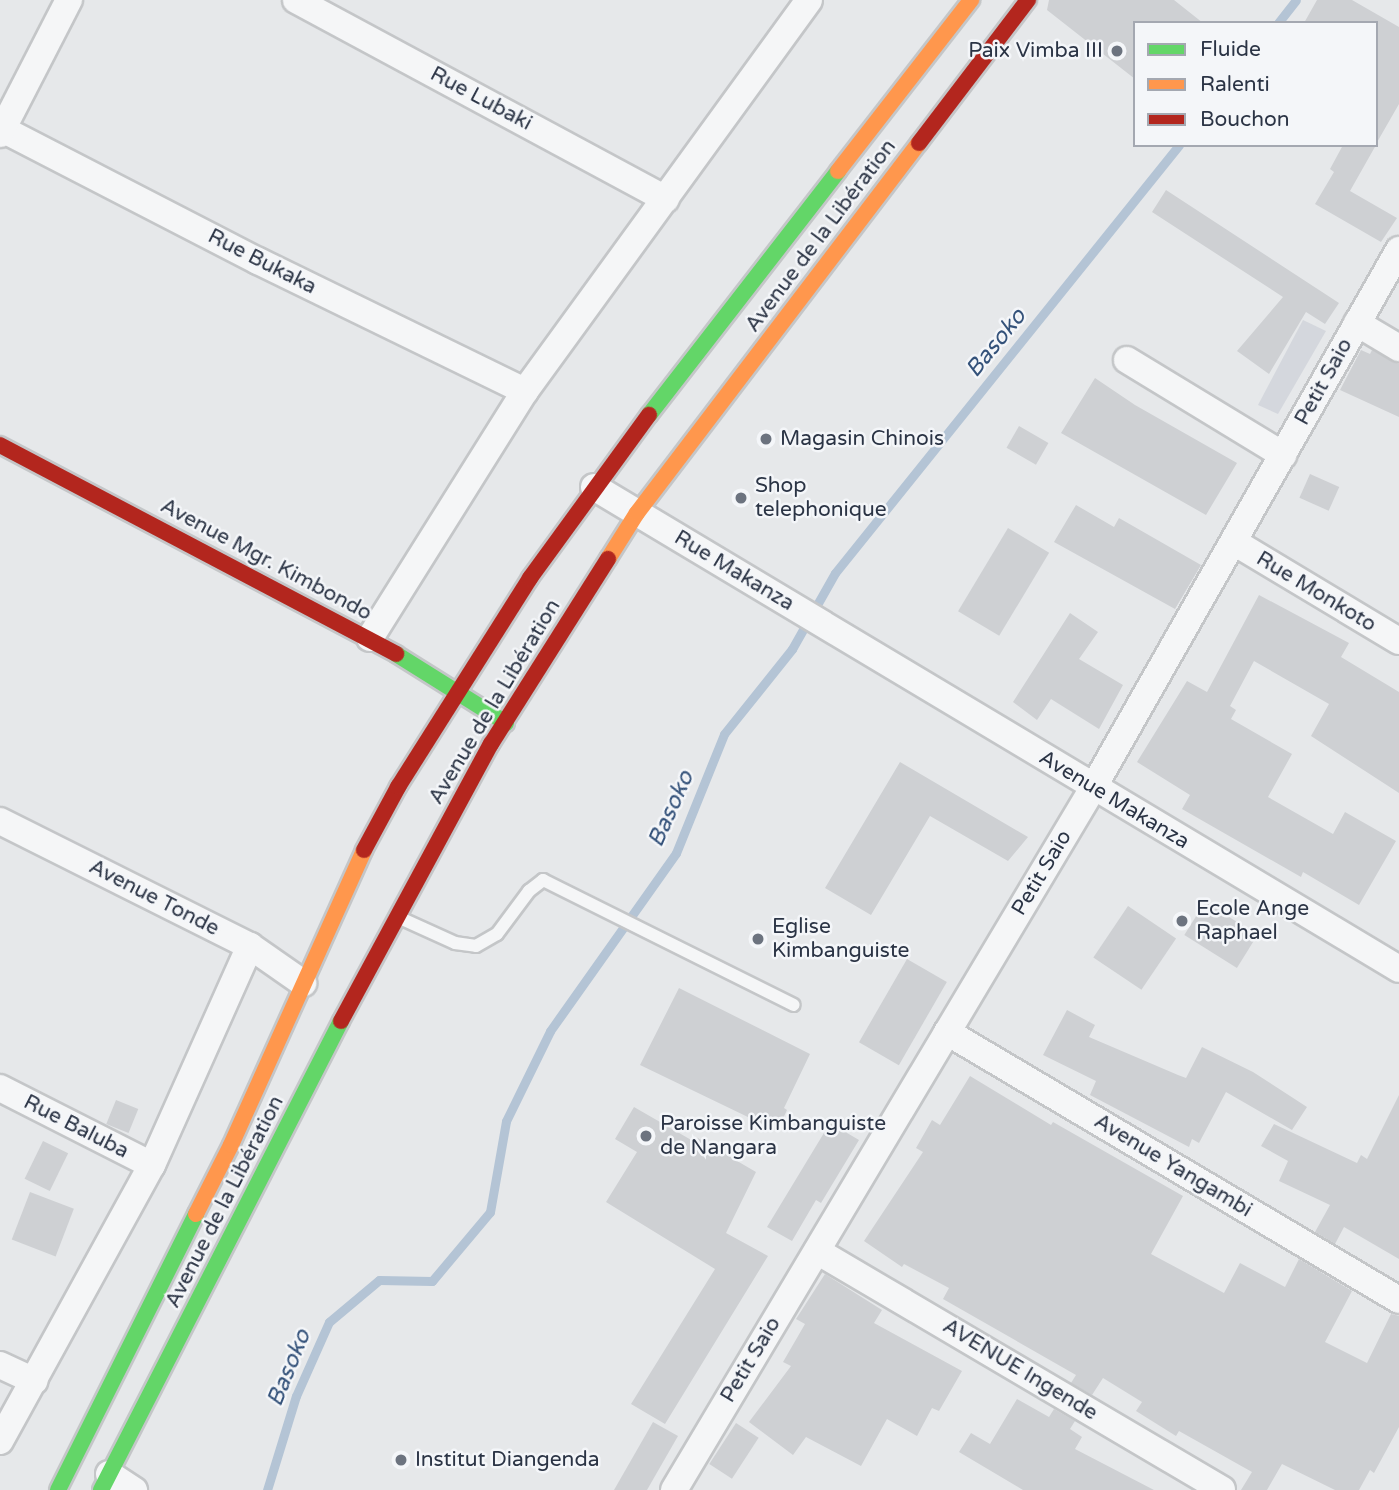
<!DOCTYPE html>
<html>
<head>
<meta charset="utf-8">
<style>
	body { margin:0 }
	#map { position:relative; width:1399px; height:1490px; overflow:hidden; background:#e6e8ea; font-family:"Varela Round",sans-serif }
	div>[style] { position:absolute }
	.built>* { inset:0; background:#d4d7dd }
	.stream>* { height:9px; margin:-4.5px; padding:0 4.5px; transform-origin:4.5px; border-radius:4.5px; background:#b4c4d5 }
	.building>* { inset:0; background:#ced0d3; transform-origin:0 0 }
	.roads { filter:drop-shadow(2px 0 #c4c6c8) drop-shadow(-2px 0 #c4c6c8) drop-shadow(0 2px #c4c6c8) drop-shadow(0 -2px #c4c6c8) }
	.lane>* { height:12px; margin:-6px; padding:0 6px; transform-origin:6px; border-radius:6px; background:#f5f6f7 }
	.street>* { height:26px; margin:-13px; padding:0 13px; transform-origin:13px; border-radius:13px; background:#f5f6f7 }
	.fast>* { height:16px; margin:-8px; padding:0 8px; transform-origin:8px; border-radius:8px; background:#63d668 }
	.slow>* { height:16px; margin:-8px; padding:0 8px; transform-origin:8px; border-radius:8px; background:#ff974d }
	.jam>* { height:16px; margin:-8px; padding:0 8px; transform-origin:8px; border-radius:8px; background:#b3261e }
	.dots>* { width:19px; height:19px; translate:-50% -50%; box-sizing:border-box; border:4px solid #f4f6f9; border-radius:50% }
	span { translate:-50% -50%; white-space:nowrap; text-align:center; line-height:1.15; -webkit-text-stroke:5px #f4f6f9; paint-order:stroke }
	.poi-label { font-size:21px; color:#2b3445 }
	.right { translate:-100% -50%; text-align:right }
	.left { translate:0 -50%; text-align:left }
	.street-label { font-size:21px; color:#2b3445 }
	.water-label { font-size:23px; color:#34527a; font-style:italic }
	.legend { position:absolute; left:1133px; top:21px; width:245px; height:126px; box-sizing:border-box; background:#f4f6f9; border:2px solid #a4a8b1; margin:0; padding:9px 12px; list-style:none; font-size:21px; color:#2b3445 }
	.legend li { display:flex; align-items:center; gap:14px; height:35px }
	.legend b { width:35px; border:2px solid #a4a8b1 }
</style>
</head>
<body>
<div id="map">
	<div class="built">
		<i style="clip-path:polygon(1303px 320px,1326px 331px,1278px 414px,1258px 405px)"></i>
	</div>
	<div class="stream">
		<i style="left:1278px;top:23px;width:29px;rotate:-52deg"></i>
		<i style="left:267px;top:1490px;width:98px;rotate:-72.9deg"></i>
		<i style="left:296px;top:1396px;width:81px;rotate:-66deg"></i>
		<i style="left:329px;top:1322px;width:65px;rotate:-40deg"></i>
		<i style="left:379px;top:1280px;width:53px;rotate:1.1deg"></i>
		<i style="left:432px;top:1281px;width:90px;rotate:-50deg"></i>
		<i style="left:490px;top:1212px;width:92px;rotate:-80deg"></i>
		<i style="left:506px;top:1121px;width:100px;rotate:-63.9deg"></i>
		<i style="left:550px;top:1031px;width:218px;rotate:-54.7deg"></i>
		<i style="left:676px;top:853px;width:128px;rotate:-68deg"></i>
		<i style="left:724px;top:734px;width:109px;rotate:-51.3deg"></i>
		<i style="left:792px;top:649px;width:87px;rotate:-60.5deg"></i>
		<i style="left:835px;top:573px;width:549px;rotate:-51.21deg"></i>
	</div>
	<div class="building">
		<i style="clip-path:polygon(1049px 0,1174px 0,1203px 23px,1135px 23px,1135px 79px,1047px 10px)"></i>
		<i style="clip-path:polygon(1317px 0,1352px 0,1399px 27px,1399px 104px,1376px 144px,1376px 23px,1304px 23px)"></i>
		<i style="clip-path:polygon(1343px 145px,1376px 145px,1350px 191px,1397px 218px,1381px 242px,1315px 204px,1334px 172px,1330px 169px)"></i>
		<i style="clip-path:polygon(1166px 190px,1339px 303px,1325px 324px,1306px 312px,1269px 374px,1237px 351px,1283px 297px,1152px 212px)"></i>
		<i style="clip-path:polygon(1361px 350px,1370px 354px,1372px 350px,1399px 364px,1399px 417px,1340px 390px)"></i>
		<i style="clip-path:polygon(1095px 378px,1135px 405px,1237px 463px,1206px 515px,1061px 433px)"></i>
		<i style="left:1019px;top:426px;width:34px;height:25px;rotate:30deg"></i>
		<i style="left:1310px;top:474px;width:32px;height:26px;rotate:24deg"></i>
		<i style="clip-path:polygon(1076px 505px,1114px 527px,1119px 518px,1201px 565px,1175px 609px,1054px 542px)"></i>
		<i style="left:1008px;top:528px;width:48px;height:97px;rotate:31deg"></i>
		<i style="clip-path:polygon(1259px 595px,1349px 643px,1341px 657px,1399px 692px,1399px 793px,1311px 736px,1329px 704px,1254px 661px,1230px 706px,1236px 710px,1231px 719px,1292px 754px,1268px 797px,1333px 834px,1345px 812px,1396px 841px,1359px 905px,1303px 872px,1301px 877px,1182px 809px,1190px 795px,1137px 762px,1187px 681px,1207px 692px)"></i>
		<i style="clip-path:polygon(1070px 613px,1098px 632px,1079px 659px,1123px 685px,1099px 729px,1051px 699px,1037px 720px,1013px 702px)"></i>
		<i style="clip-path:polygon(900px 762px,1028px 837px,1008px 861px,930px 816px,871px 915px,825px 888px)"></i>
		<i style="left:1205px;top:902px;width:62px;height:39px;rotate:32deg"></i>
		<i style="left:1128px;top:906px;width:58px;height:62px;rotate:34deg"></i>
		<i style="left:907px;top:959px;width:46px;height:96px;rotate:30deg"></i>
		<i style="clip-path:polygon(679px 988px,810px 1054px,784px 1108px,787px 1110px,777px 1131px,640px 1065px)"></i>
		<i style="clip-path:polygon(1067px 1010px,1095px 1025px,1089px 1037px,1178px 1075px,1186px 1078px,1202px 1047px,1253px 1072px,1307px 1107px,1292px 1130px,1226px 1092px,1199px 1143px,1192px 1139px,1189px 1147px,1090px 1095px,1096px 1081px,1043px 1055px)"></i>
		<i style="clip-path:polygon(970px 1076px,1051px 1125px,1053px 1122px,1183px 1196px,1151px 1254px,1224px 1293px,1240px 1263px,1285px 1287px,1299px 1259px,1352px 1291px,1325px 1342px,1367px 1363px,1391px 1314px,1399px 1316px,1399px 1427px,1374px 1473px,1370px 1470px,1359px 1490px,1335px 1490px,1282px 1464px,1267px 1490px,1241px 1490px,1252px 1472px,1179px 1431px,1176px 1436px,1136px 1411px,1142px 1402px,1103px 1378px,1092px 1395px,1071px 1383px,1076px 1375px,943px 1299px,949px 1288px,904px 1264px,902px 1267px,864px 1241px,923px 1152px,916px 1148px,932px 1120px,940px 1125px)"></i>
		<i style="clip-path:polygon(1399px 1095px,1399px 1259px,1344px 1227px,1335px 1244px,1315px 1232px,1330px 1205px,1279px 1181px,1288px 1161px,1261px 1146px,1274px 1124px,1357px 1163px,1361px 1155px,1367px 1159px)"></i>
		<i style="left:116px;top:1100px;width:24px;height:26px;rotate:22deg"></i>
		<i style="clip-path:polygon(634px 1107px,693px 1141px,696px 1137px,756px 1172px,726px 1233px,768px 1256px,665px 1424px,631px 1404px,715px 1269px,606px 1202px,637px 1152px,615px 1139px)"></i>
		<i style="clip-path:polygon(830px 1123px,859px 1140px,821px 1203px,816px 1200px,792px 1241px,767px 1227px)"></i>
		<i style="left:43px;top:1141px;width:28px;height:42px;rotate:26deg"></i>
		<i style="left:30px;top:1192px;width:47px;height:51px;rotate:21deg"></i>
		<i style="clip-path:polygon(825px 1274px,882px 1310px,874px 1323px,962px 1371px,939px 1411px,932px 1408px,917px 1436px,887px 1419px,861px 1466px,806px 1437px,793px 1455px,749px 1422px,791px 1366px,783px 1362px,805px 1324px,796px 1319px)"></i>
		<i style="clip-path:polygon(1017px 1399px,1049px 1417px,1054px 1409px,1075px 1421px,1070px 1429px,1082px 1437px,1075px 1449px,1154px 1490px,1023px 1490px,959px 1452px,971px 1433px,990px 1444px)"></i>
		<i style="clip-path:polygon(653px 1422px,678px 1436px,647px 1490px,614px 1490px)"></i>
		<i style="left:736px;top:1423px;width:27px;height:49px;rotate:33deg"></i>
	</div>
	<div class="roads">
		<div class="lane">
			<i style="left:400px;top:918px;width:60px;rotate:24.4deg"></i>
			<i style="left:455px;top:943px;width:21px;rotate:8deg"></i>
			<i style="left:476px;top:946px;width:24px;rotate:-30deg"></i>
			<i style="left:497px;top:934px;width:54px;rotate:-53.3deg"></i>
			<i style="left:529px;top:891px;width:18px;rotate:-38deg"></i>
			<i style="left:543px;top:880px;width:280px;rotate:26.5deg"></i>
		</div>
		<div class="street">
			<i style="left:296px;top:0;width:420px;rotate:28.3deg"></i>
			<i style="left:2px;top:129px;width:288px;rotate:27.3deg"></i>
			<i style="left:258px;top:261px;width:297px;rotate:26deg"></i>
			<i style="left:0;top:134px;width:151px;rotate:-62.8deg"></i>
			<i style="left:1357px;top:323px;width:49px;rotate:30.8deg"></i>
			<i style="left:1127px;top:360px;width:183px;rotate:31.3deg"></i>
			<i style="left:594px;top:487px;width:938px;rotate:30.91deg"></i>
			<i style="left:1234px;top:542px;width:192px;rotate:31deg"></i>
			<i style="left:370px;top:638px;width:292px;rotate:-57.9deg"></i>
			<i style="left:525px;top:391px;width:483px;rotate:-54deg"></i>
			<i style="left:0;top:821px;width:280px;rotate:26.6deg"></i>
			<i style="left:250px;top:946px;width:65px;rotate:34.9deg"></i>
			<i style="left:947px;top:1032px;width:525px;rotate:30.66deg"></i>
			<i style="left:0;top:1088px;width:170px;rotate:26.9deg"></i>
			<i style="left:817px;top:1251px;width:470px;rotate:30.5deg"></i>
			<i style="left:0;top:1365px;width:38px;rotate:25deg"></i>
			<i style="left:0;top:1441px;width:315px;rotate:-61.2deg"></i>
			<i style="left:152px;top:1165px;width:240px;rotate:-65.9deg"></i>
			<i style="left:109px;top:1474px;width:30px;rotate:33deg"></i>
			<i style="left:674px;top:1490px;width:818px;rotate:-59.17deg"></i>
			<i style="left:1093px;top:788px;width:619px;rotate:-60.37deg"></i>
		</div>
		<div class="fast">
			<i style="left:649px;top:415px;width:309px;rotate:-52.2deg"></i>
			<i style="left:396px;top:654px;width:130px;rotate:32.1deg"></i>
			<i style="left:58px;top:1490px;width:309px;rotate:-63.4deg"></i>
			<i style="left:101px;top:1490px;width:527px;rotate:-62.9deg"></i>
		</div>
		<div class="slow">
			<i style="left:838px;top:171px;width:217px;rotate:-52.1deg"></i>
			<i style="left:608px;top:559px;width:54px;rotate:-57.8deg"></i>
			<i style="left:637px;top:513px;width:465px;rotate:-52.7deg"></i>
			<i style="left:196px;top:1214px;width:77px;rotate:-63.1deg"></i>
			<i style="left:231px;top:1145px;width:324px;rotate:-65.7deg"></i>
		</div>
		<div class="jam">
			<i style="left:919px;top:143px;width:180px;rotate:-52.7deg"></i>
			<i style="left:0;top:445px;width:448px;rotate:27.8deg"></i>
			<i style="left:364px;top:850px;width:72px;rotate:-61.6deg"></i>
			<i style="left:398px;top:787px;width:247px;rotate:-57.7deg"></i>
			<i style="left:530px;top:578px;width:202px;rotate:-53.9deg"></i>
			<i style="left:341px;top:1021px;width:315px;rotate:-61.6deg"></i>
			<i style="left:491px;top:744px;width:219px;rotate:-57.7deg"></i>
		</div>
	</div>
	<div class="dots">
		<i style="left:1117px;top:51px;background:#6c737f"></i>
		<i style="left:766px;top:439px;background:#6c737f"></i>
		<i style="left:741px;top:498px;background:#6c737f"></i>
		<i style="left:1182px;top:921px;background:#6c737f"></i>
		<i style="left:758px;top:939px;background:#6c737f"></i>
		<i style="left:646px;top:1136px;background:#6c737f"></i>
		<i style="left:401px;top:1460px;background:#6c737f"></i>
	</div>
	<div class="poi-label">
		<span class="right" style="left:1103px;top:51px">Paix Vimba III</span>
		<span class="left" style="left:780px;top:439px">Magasin Chinois</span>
		<span class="left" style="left:755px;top:498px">Shop<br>telephonique</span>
		<span class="left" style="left:1196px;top:921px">Ecole Ange<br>Raphael</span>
		<span class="left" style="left:772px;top:939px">Eglise<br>Kimbanguiste</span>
		<span class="left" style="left:660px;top:1136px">Paroisse Kimbanguiste<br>de Nangara</span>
		<span class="left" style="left:415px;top:1460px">Institut Diangenda</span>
	</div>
	<div class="street-label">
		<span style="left:481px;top:99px;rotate:28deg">Rue Lubaki</span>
		<span style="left:821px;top:236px;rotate:-53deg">Avenue de la Libération</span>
		<span style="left:262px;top:262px;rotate:27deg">Rue Bukaka</span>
		<span style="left:1324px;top:382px;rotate:-61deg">Petit Saio</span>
		<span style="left:266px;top:560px;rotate:28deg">Avenue Mgr. Kimbondo</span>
		<span style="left:734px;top:571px;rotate:31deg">Rue Makanza</span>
		<span style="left:1316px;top:592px;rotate:31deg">Rue Monkoto</span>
		<span style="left:495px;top:702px;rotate:-59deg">Avenue de la Libération</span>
		<span style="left:1114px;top:800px;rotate:31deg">Avenue Makanza</span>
		<span style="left:1042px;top:873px;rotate:-59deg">Petit Saio</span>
		<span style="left:154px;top:898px;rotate:27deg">Avenue Tonde</span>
		<span style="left:76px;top:1127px;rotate:27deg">Rue Baluba</span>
		<span style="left:1173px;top:1166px;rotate:31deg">Avenue Yangambi</span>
		<span style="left:225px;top:1202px;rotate:-63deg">Avenue de la Libération</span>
		<span style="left:751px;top:1360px;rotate:-59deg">Petit Saio</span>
		<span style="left:1020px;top:1370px;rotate:31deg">AVENUE Ingende</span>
	</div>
	<div class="water-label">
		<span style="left:996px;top:343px;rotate:-51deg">Basoko</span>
		<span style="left:671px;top:809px;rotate:-66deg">Basoko</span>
		<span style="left:289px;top:1368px;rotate:-68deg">Basoko</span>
	</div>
	<ul class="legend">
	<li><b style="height:9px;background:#63d668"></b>Fluide</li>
	<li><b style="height:9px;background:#ff974d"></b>Ralenti</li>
	<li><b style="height:9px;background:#b3261e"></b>Bouchon</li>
	</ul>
</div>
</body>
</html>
